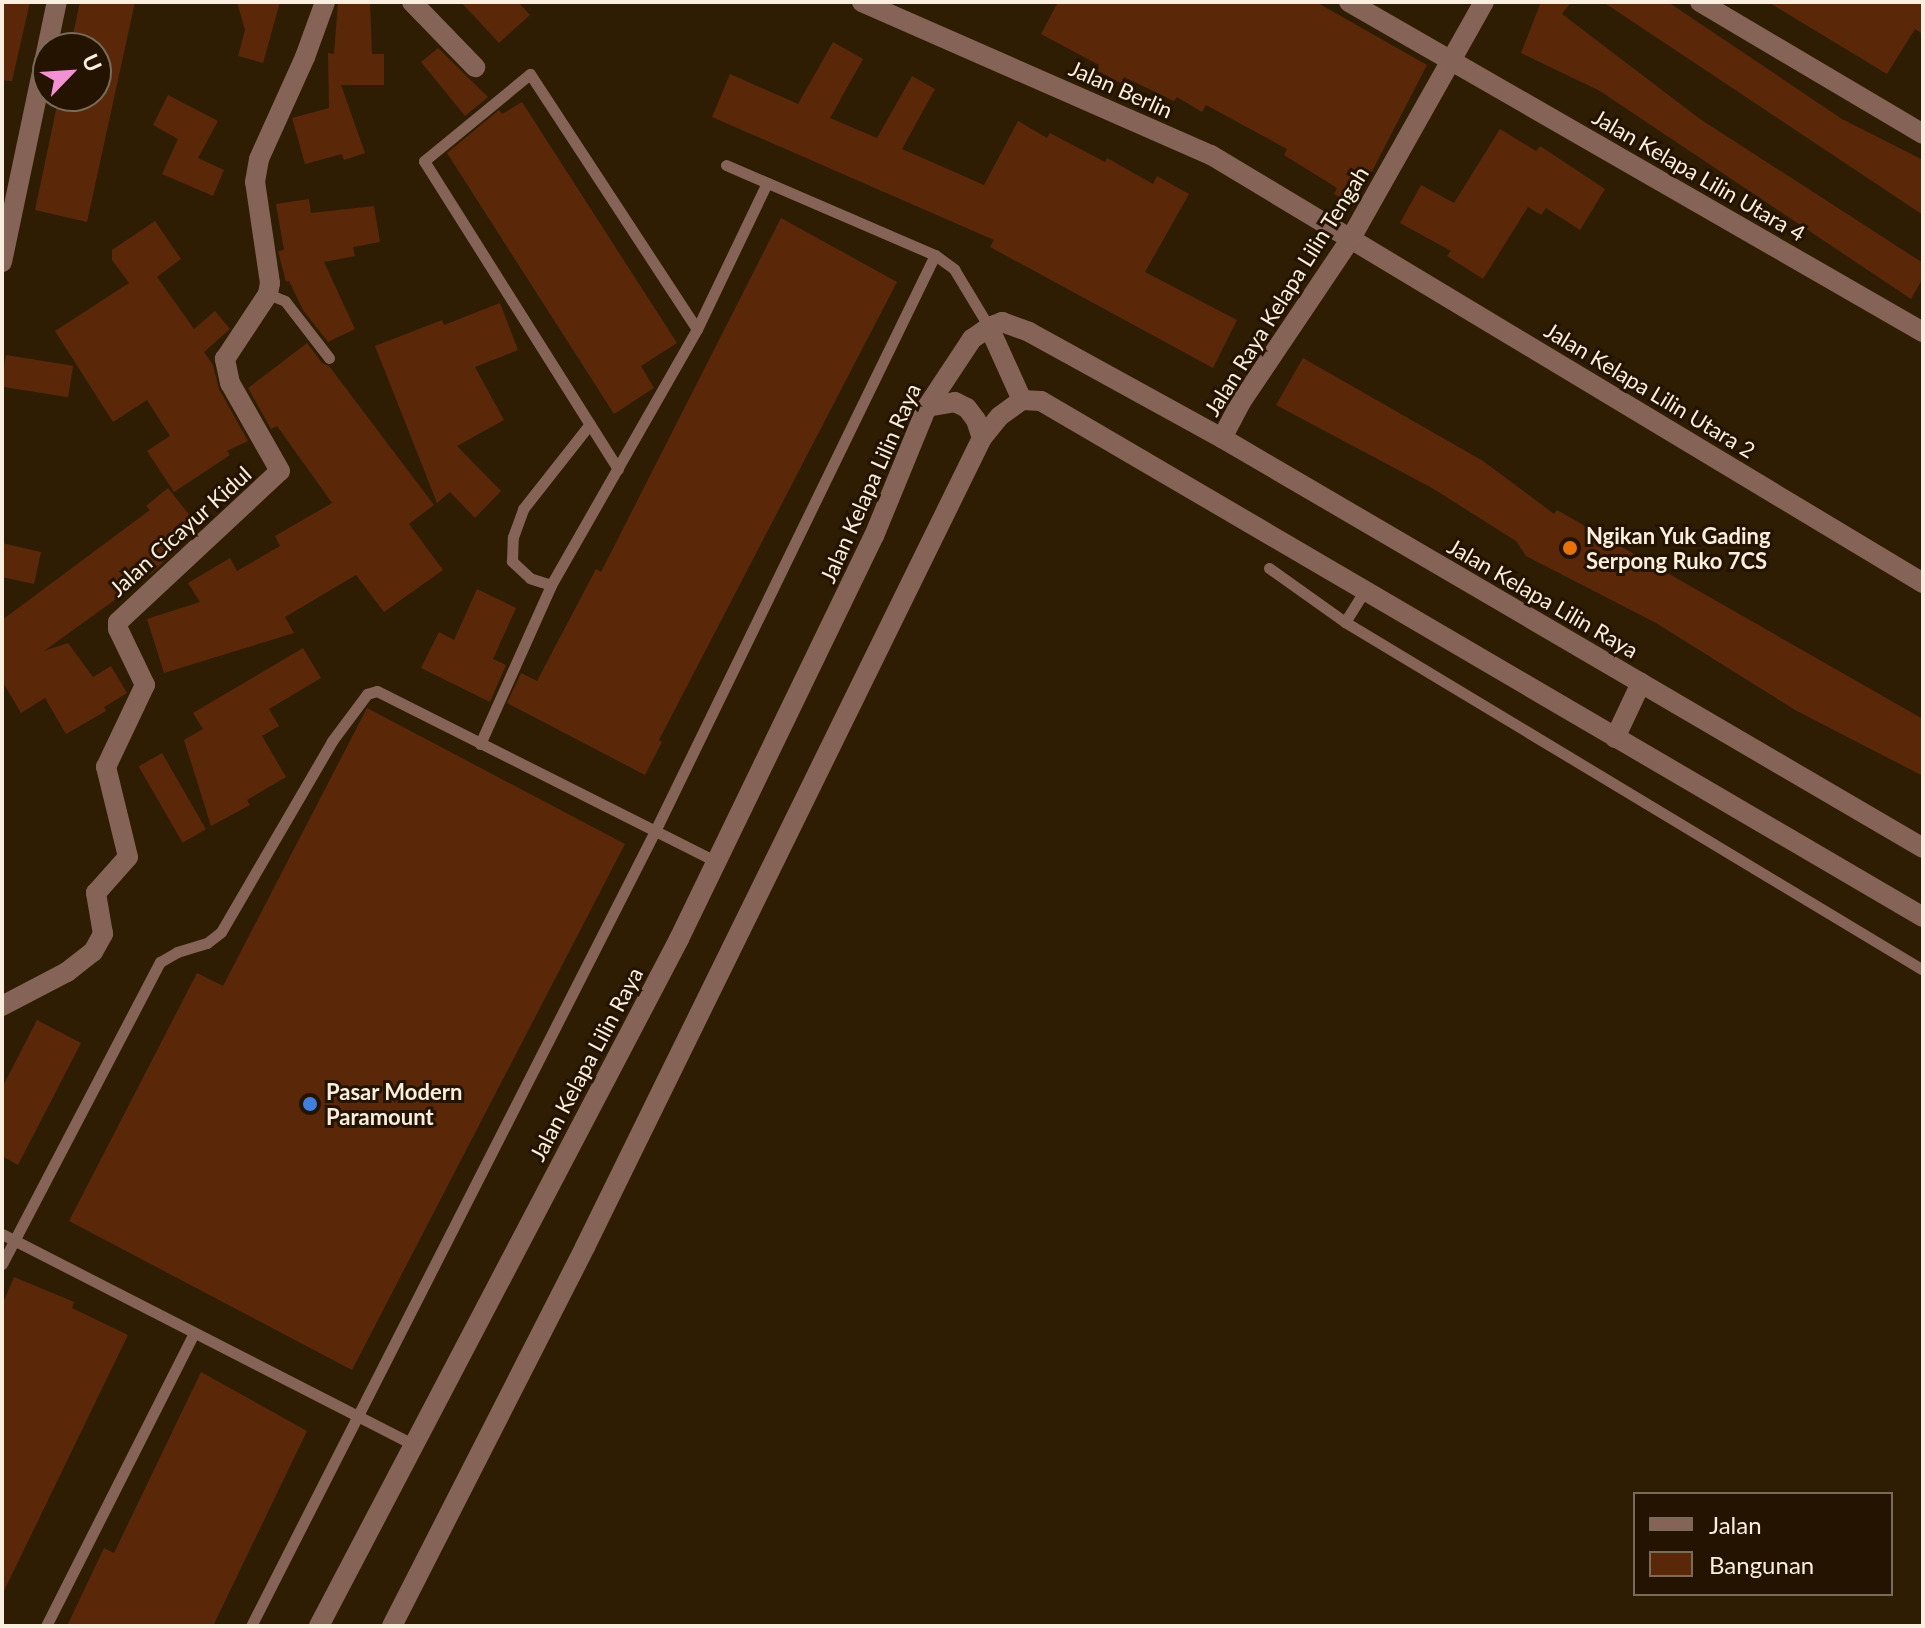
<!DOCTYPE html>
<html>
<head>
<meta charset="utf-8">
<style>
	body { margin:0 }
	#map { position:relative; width:1925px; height:1628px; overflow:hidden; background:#2e1d02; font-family:Lato,sans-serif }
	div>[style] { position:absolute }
	.building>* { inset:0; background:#5a2808; transform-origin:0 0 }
	.service>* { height:11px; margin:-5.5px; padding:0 5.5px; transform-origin:5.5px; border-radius:5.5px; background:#856457 }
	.minor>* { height:20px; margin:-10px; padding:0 10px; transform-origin:10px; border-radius:10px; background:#856457 }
	.tertiary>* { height:20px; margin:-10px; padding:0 10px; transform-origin:10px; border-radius:10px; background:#856457 }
	.dots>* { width:22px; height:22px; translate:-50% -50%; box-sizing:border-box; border:4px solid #241300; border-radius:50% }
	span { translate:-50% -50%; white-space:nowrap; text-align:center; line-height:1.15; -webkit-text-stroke:6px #241300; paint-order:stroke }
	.street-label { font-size:22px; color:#faeede }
	.poi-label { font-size:22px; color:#faeede; font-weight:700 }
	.left { translate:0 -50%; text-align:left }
	.frame { position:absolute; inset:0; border:4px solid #faeede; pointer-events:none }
	.legend { position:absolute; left:1633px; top:1492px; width:260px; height:104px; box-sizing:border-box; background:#241300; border:2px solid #7a6b59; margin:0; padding:10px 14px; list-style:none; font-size:24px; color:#faeede }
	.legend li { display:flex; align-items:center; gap:16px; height:40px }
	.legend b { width:40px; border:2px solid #7a6b59 }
	.north { position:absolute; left:32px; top:32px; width:80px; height:80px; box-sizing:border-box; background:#241300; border:2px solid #7a6b59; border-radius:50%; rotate:65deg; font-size:22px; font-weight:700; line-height:32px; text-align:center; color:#faeede }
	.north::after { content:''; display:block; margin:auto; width:28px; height:36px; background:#f391d5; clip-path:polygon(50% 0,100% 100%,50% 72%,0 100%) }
</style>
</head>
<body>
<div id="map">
	<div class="building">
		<i style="clip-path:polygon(2px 2px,30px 2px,12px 81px,2px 80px)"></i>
		<i style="clip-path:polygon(80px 2px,135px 2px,87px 222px,35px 210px,59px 96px,96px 96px,96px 48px,70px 48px)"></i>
		<i style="clip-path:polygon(237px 2px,280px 2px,263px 63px,238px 56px,245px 30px)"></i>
		<i style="clip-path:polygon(338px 2px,370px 2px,372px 54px,384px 54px,384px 85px,341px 85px,365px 153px,344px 160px,342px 154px,305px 164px,292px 118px,329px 108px,328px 53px,334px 54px)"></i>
		<i style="clip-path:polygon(461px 2px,518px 2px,530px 15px,499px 43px)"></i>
		<i style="clip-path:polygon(1058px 2px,1316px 2px,1427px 65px,1354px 206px,1334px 194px,1337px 188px,1284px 155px,1287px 149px,1243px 125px,1206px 105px,1202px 112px,1177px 97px,1174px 101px,1124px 77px,1121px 83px,1096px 70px,1099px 65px,1041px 34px)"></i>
		<i style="clip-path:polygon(1541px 2px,1571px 2px,1562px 14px,1700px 119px,1923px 263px,1923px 278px,1911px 299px,1600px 91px,1521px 53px)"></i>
		<i style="clip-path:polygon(1603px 2px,1668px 2px,1842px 119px,1923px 160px,1923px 215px)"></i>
		<i style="clip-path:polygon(1768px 2px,1923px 2px,1923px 34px,1915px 29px,1887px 74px)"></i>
		<i style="clip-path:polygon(833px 42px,863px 59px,830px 118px,877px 138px,912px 76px,935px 89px,902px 149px,984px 185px,1018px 121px,1047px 138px,1050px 133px,1105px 162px,1107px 158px,1153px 184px,1157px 176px,1189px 194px,1145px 272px,1237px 320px,1213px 368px,990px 247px,994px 240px,712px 117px,730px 74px,798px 104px)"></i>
		<i style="clip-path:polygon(438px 48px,488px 97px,465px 116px,421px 62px)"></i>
		<i style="clip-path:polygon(168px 95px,218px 121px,198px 158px,224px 170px,213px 196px,162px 174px,178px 139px,153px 125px)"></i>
		<i style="clip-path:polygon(522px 102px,677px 343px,641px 366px,654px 388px,614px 414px,447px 153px,499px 110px,502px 114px)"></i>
		<i style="clip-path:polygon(1500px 129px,1536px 151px,1540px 146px,1605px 189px,1580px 230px,1546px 208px,1541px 215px,1528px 207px,1483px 279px,1447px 256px,1451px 251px,1400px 223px,1421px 185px,1454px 203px)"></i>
		<i style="clip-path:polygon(309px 199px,311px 213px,374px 206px,380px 242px,353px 247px,355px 256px,324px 262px,355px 329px,328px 342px,303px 310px,289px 281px,286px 282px,278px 251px,284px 250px,276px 204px)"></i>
		<i style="clip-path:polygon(781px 218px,897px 282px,659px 740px,662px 742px,645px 775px,507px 703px,521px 673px,537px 681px,596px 569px,601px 572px)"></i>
		<i style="clip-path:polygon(155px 221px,181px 259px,157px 277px,194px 329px,215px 311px,230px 329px,204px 352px,213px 365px,219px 389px,248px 441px,227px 451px,230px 455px,174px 492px,147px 451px,170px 436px,147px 400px,113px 422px,55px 331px,129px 283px,112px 260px,112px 250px)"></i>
		<i style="clip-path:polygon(500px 303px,518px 350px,475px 367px,504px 420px,457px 446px,501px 491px,475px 518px,450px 492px,437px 503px,375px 346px,442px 320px,444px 325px)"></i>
		<i style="clip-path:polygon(307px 343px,322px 363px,329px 366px,434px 505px,409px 524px,443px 570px,384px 612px,356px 575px,285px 617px,294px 633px,164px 673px,147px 619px,200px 602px,188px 583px,230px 558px,237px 571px,280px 546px,275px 536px,332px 503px,277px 426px,271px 429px,248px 388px)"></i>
		<i style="left:6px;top:355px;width:68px;height:32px;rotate:9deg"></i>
		<i style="clip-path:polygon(1303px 358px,1483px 461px,1554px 514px,1557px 510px,1923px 719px,1923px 776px,1795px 710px,1656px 623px,1526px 556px,1516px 541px,1432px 488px,1276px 405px)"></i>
		<i style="clip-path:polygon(168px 488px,191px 517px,166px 537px,176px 550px,152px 573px,44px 651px,68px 643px,93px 677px,111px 666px,127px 693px,104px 707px,106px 711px,66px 734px,45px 698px,21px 713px,2px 681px,2px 620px,150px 510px,146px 506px)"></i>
		<i style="clip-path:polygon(2px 543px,41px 552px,34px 584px,2px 577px)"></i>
		<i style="clip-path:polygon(477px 589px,516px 608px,493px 659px,506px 665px,490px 702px,421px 668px,439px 632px,454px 640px)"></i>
		<i style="clip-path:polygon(303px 648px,321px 678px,269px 709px,279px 726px,262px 736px,286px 777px,247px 800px,250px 805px,211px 826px,184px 740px,203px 729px,193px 713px)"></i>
		<i style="clip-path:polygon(367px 708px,625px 844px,352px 1370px,69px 1221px,197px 973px,223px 986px)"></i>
		<i style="left:162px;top:753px;width:88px;height:27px;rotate:60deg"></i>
		<i style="clip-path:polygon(37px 1020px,81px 1043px,18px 1165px,2px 1156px,2px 1088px)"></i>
		<i style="clip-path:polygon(14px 1277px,74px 1302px,72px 1308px,128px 1335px,2px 1595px,2px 1305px)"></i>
		<i style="clip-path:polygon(201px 1372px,307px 1431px,213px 1626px,67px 1626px,104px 1548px,114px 1553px)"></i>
	</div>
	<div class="service">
		<i style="left:726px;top:165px;width:228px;rotate:23.3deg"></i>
		<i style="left:935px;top:255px;width:24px;rotate:36deg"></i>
		<i style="left:954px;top:269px;width:68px;rotate:58.9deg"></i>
		<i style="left:268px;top:294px;width:18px;rotate:22deg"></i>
		<i style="left:285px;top:301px;width:72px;rotate:52.3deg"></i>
		<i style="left:618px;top:469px;width:364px;rotate:-122.2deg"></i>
		<i style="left:424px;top:161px;width:137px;rotate:-39.4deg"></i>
		<i style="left:530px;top:74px;width:305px;rotate:56.8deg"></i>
		<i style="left:1269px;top:568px;width:93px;rotate:35.4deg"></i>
		<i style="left:1345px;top:622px;width:675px;rotate:31.05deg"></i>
		<i style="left:551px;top:585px;width:22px;rotate:-162deg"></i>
		<i style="left:530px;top:578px;width:25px;rotate:-137deg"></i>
		<i style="left:512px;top:561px;width:24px;rotate:-88deg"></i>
		<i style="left:513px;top:537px;width:30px;rotate:-70deg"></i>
		<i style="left:523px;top:509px;width:108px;rotate:-51.8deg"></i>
		<i style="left:1345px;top:622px;width:36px;rotate:-58deg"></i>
		<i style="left:480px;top:744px;width:174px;rotate:-65.9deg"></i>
		<i style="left:551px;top:585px;width:295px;rotate:-60.3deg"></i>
		<i style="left:697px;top:329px;width:162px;rotate:-64.4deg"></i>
		<i style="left:2px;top:1234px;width:461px;rotate:27.1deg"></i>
		<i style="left:2px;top:1264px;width:341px;rotate:-62.4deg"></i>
		<i style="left:160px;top:962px;width:20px;rotate:-30deg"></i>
		<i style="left:177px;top:952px;width:31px;rotate:-17deg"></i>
		<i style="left:207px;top:943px;width:18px;rotate:-38deg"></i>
		<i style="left:221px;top:932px;width:221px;rotate:-59.8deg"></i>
		<i style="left:332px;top:741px;width:59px;rotate:-53.3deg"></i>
		<i style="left:367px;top:694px;width:10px;rotate:-17deg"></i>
		<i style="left:377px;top:691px;width:381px;rotate:26.7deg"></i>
		<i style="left:46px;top:1626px;width:328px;rotate:-63.2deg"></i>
		<i style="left:251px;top:1626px;width:892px;rotate:-63.06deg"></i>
		<i style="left:655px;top:831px;width:640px;rotate:-64.08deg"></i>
	</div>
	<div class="minor">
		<i style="left:412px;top:2px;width:91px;rotate:45.9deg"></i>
		<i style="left:862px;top:2px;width:381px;rotate:23.7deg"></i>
		<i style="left:1211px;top:155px;width:831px;rotate:31.01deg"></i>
		<i style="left:1349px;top:2px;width:662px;rotate:29.9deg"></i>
		<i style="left:1700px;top:2px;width:259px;rotate:30.6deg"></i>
		<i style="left:2px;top:262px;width:266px;rotate:-78.1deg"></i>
		<i style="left:1222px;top:438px;width:41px;rotate:-62.2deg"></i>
		<i style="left:1241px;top:402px;width:197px;rotate:-56.1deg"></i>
		<i style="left:1351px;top:238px;width:271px;rotate:-60.6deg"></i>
		<i style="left:2px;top:1006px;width:73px;rotate:-27.6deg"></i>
		<i style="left:67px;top:972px;width:33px;rotate:-38deg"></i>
		<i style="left:93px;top:952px;width:21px;rotate:-61deg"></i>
		<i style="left:103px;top:934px;width:42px;rotate:-99.7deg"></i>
		<i style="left:96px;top:893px;width:48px;rotate:-48.4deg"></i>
		<i style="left:128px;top:857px;width:93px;rotate:-103.7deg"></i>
		<i style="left:106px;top:767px;width:91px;rotate:-64.6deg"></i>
		<i style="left:145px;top:685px;width:62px;rotate:-115.7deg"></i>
		<i style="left:118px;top:629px;width:7px;rotate:-90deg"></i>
		<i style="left:118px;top:622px;width:221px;rotate:-43deg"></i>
		<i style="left:280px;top:471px;width:101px;rotate:-119.6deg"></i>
		<i style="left:230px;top:383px;width:25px;rotate:-102deg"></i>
		<i style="left:225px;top:359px;width:78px;rotate:-56.5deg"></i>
		<i style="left:268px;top:294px;width:11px;rotate:-80deg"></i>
		<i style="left:270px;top:283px;width:102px;rotate:-98.4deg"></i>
		<i style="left:255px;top:182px;width:23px;rotate:-80deg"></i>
		<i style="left:259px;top:159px;width:112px;rotate:-65.7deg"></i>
		<i style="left:305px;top:57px;width:59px;rotate:-70deg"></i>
	</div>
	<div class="tertiary">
		<i style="left:989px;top:327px;width:80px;rotate:65.7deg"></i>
		<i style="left:927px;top:407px;width:28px;rotate:-10deg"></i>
		<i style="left:955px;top:402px;width:13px;rotate:27deg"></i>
		<i style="left:967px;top:408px;width:15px;rotate:53deg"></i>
		<i style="left:976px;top:420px;width:19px;rotate:72deg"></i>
		<i style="left:1615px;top:738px;width:61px;rotate:-64.7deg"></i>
		<i style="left:319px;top:1626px;width:776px;rotate:-62.34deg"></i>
		<i style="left:679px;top:939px;width:448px;rotate:-64.2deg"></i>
		<i style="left:874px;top:536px;width:139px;rotate:-67.7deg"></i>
		<i style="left:927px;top:407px;width:82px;rotate:-56.5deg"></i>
		<i style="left:972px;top:339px;width:21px;rotate:-35deg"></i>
		<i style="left:989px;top:327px;width:14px;rotate:-21deg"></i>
		<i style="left:1002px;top:322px;width:29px;rotate:20deg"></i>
		<i style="left:1029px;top:332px;width:220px;rotate:28.8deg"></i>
		<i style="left:1222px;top:438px;width:812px;rotate:30.32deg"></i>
		<i style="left:392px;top:1626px;width:425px;rotate:-63deg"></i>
		<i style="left:585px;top:1247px;width:901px;rotate:-63.86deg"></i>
		<i style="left:982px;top:438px;width:28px;rotate:-51deg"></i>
		<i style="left:1000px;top:416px;width:27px;rotate:-36deg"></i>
		<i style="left:1022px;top:400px;width:19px;rotate:3deg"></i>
		<i style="left:1041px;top:401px;width:1022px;rotate:30.33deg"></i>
	</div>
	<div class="dots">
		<i style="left:1570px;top:548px;background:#e8710a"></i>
		<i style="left:310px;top:1104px;background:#3f7fe0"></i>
	</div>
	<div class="street-label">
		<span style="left:1121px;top:89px;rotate:24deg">Jalan Berlin</span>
		<span style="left:1699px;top:175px;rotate:30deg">Jalan Kelapa Lilin Utara 4</span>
		<span style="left:1286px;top:291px;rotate:-58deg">Jalan Raya Kelapa Lilin Tengah</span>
		<span style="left:1650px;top:390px;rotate:31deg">Jalan Kelapa Lilin Utara 2</span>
		<span style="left:870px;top:483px;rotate:-66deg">Jalan Kelapa Lilin Raya</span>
		<span style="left:180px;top:531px;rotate:-42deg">Jalan Cicayur Kidul</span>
		<span style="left:1543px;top:598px;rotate:30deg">Jalan Kelapa Lilin Raya</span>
		<span style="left:586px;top:1064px;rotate:-62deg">Jalan Kelapa Lilin Raya</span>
	</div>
	<div class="poi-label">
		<span class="left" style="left:1586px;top:548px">Ngikan Yuk Gading<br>Serpong Ruko 7CS</span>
		<span class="left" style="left:326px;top:1104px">Pasar Modern<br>Paramount</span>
	</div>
	<div class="frame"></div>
	<ul class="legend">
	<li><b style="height:10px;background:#856457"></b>Jalan</li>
	<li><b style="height:22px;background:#5a2808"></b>Bangunan</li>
	</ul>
	<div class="north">U</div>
</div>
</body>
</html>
